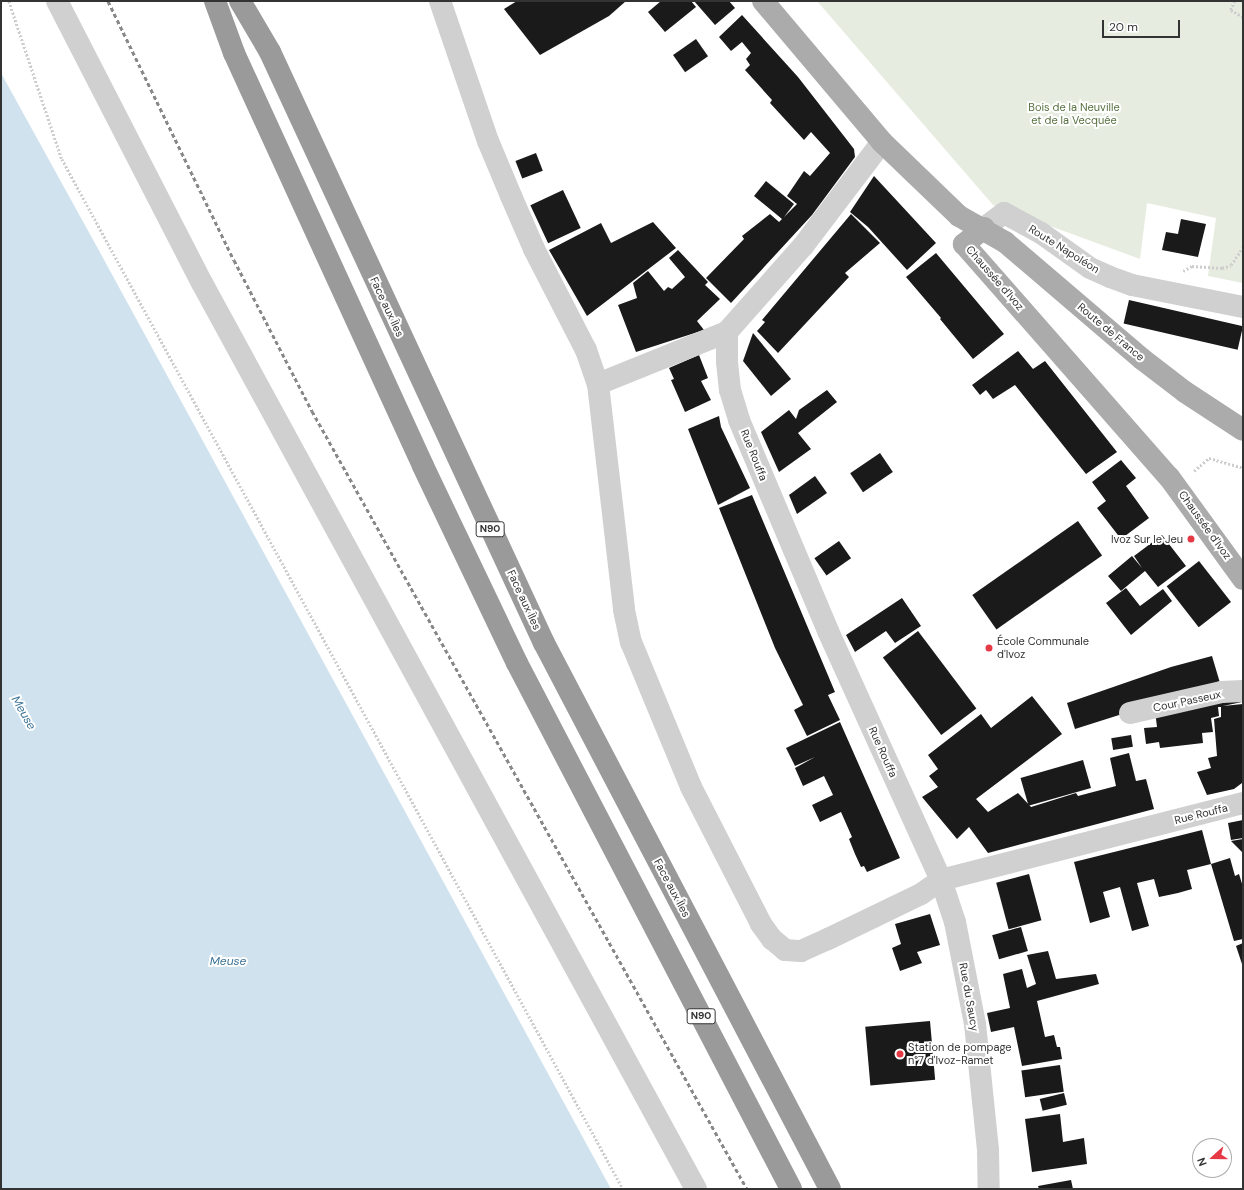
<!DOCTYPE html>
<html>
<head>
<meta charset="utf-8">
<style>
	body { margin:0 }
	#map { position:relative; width:1244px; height:1190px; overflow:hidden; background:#fff; font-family:"DM Sans",sans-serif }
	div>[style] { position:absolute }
	.green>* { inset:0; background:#e6ecdf }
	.water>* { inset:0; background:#cfe2ee }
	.building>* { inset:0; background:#1a1a1a; transform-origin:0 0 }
	.path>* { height:2.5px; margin-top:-1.25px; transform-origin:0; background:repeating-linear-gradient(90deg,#cdcdcd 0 2px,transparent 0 4px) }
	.minor>* { height:22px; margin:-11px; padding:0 11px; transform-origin:11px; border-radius:11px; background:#d0d0d0 }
	.major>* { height:22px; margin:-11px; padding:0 11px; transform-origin:11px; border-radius:11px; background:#ababab }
	.highway>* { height:22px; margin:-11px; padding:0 11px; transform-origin:11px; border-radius:11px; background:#9a9a9a }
	.rail>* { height:3px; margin-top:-1.5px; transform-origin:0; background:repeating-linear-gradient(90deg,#888 0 4px,transparent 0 7px) }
	.dots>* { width:11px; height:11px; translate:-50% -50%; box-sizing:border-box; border:2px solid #fff; border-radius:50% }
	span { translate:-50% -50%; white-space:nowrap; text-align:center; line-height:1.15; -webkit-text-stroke:4px #fff; paint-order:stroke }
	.shield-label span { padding:1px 3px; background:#fff; border:1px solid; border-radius:3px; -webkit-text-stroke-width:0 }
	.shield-label { font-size:10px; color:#333; font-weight:700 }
	.park-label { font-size:11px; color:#56703f }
	.street-label { font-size:11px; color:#333 }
	.poi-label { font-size:11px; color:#333 }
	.right { translate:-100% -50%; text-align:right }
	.left { translate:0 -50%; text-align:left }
	.water-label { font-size:12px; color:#3f7597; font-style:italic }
	.frame { position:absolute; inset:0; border:2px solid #333; pointer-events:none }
	.north { position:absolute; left:1192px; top:1138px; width:40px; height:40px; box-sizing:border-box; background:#fff; border:1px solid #adadad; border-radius:50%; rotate:249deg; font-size:11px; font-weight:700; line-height:16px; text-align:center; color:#333 }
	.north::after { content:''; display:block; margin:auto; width:14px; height:18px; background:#e63946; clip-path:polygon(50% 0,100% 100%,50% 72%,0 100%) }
	.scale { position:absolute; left:1102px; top:20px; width:78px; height:18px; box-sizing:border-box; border:2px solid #333; border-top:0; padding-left:5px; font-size:12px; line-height:14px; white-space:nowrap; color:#333; -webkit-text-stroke:3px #fff; paint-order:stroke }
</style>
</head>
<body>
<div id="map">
	<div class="green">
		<i style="clip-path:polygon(817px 1px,1243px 1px,1243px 283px,1208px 276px,1216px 218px,1147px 203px,1140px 259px,993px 205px)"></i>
	</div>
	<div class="water">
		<i style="clip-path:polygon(1px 73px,97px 247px,611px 1189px,1px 1189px)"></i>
	</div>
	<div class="building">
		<i style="clip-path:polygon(517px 1px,626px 1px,609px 16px,540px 55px,504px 9px)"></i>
		<i style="clip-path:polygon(661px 1px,691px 1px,696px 7px,665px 32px,648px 12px)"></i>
		<i style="clip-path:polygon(694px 1px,729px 1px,735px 8px,715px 25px)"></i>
		<i style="clip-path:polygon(742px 15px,798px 77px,854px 149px,855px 157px,812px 215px,731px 303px,706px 278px,744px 239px,742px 236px,770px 214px,779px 222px,782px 219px,754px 196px,766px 181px,794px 204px,784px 217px,797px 204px,787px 196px,804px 171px,810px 176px,830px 153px,811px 132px,804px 140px,770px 103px,772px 100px,745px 70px,750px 65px,746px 59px,751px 53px,742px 42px,731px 51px,719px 37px)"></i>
		<i style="left:696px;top:39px;width:21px;height:28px;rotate:55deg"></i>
		<i style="left:536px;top:153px;width:19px;height:22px;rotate:69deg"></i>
		<i style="clip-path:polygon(874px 176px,936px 243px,907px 270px,868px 227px,850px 212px)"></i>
		<i style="left:563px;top:190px;width:42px;height:36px;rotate:65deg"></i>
		<i style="clip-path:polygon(851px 214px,880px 243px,845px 273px,849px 277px,778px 353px,757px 331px,765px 322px,762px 320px)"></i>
		<i style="clip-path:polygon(1181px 219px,1206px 224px,1198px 257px,1162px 250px,1166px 232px,1178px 234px)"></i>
		<i style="clip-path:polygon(653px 222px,676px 248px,587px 316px,549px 250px,601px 223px,611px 243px)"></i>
		<i style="clip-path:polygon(678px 250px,708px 282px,705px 285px,720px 299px,697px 321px,704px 330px,636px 352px,618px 305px,637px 298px,633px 283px,648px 271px,664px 291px,668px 287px,672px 289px,685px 277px,669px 258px)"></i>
		<i style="clip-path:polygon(936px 253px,1004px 334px,973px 359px,940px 319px,946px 313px,941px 318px,906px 277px)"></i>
		<i style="left:1129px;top:300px;width:117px;height:24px;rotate:13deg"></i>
		<i style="clip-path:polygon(753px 333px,791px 379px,771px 396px,743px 361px)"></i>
		<i style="clip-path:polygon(1018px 351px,1033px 369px,1045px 361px,1117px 452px,1086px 474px,1015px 385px,993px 399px,986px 390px,980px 395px,972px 385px)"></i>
		<i style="clip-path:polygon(699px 355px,708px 378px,701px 381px,711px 400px,685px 412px,671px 380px,674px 379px,669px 368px)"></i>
		<i style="clip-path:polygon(827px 390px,837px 402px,798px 433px,811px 449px,779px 472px,761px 432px,789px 410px,796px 419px,799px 410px)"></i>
		<i style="clip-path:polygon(719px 416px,721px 427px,750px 488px,718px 505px,688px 429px)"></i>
		<i style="left:880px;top:453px;width:23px;height:36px;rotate:56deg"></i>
		<i style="clip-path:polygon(1121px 460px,1136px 478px,1126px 486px,1149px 518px,1121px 539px,1097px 508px,1106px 501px,1092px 482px)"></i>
		<i style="clip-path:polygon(815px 476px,827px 493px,797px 514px,789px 495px)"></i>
		<i style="clip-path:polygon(752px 495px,835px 692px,828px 695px,840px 720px,807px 736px,794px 710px,803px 705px,775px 648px,719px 508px)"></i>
		<i style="left:1078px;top:521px;width:42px;height:129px;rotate:55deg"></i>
		<i style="clip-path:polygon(1162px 535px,1186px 566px,1158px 587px,1145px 571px,1121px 591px,1108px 576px,1132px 556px,1142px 568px,1134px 556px)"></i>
		<i style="left:839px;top:541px;width:21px;height:30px;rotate:55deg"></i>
		<i style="left:1199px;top:561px;width:52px;height:41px;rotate:52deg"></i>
		<i style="clip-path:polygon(1126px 588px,1140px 606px,1163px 589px,1172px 601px,1131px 635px,1106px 603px)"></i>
		<i style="clip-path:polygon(902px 598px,921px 626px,895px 643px,886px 631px,855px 652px,846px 635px)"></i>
		<i style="left:918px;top:631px;width:97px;height:44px;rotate:53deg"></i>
		<i style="clip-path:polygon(1212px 656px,1220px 683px,1075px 729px,1067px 703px,1171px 667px)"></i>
		<i style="clip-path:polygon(1032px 696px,1062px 734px,976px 799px,988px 812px,1018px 793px,1031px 807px,1076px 793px,1078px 796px,1116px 786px,1110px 758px,1129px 753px,1136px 781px,1146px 779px,1154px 809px,988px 853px,969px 827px,957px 839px,922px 797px,938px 787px,929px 776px,938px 769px,928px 755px,981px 714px,991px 728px)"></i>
		<i style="clip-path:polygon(1242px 697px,1242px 702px,1223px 706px,1243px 704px,1243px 778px,1242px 783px,1234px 789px,1207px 795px,1197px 772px,1211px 768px,1208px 758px,1217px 756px,1214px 719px,1221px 717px,1221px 707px,1218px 707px,1219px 716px,1211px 718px,1213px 732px,1202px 733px,1203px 743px,1160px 748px,1159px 742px,1146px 744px,1144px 728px,1157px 727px,1155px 711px)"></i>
		<i style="clip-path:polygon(840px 722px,900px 858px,867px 872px,864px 866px,861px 867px,855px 854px,849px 839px,852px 837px,841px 812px,820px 822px,812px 805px,833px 795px,824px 776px,803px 786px,795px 768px,815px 757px,795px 766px,786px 748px)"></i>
		<i style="left:1131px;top:735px;width:12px;height:20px;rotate:81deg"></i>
		<i style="left:1083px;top:760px;width:29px;height:65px;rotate:74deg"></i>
		<i style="clip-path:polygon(1243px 820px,1243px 838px,1231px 840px,1228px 823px)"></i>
		<i style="clip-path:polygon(1202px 830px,1211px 864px,1230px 858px,1235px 876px,1239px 874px,1243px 887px,1243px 939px,1234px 941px,1211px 864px,1187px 870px,1192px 889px,1178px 893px,1159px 897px,1154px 879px,1137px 883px,1149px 926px,1132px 931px,1120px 887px,1103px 892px,1110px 917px,1090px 923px,1074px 862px)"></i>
		<i style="clip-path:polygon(1243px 839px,1243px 853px,1231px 841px)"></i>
		<i style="left:1029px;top:874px;width:48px;height:34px;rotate:75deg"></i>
		<i style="clip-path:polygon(930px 914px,940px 945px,917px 952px,922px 963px,900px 971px,892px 948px,901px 944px,895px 924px)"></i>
		<i style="left:1021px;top:927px;width:25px;height:30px;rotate:74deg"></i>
		<i style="clip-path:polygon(1243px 943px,1243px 967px,1236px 946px)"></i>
		<i style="clip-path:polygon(1048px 951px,1056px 979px,1096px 974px,1099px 984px,1037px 1001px,1045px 1037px,1054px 1035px,1057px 1047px,1060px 1047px,1062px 1059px,1022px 1066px,1014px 1027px,991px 1032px,987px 1013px,1010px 1008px,1003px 974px,1022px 969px,1027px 988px,1036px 984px,1027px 955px)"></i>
		<i style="left:930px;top:1021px;width:59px;height:65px;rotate:85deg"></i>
		<i style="left:1060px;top:1065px;width:27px;height:39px;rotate:82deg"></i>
		<i style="left:1064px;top:1093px;width:12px;height:25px;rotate:76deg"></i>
		<i style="clip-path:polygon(1060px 1114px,1063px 1142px,1084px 1138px,1087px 1164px,1032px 1172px,1025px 1119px)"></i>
		<i style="clip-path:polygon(1071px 1180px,1073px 1189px,1039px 1189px,1038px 1186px)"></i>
	</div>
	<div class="path">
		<i style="left:9px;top:1px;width:167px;rotate:71.5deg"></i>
		<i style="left:62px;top:159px;width:1173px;rotate:61.42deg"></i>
		<i style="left:1235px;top:1px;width:10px;rotate:114deg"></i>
		<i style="left:1231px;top:10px;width:14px;rotate:30deg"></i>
		<i style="left:1183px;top:271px;width:10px;rotate:-29deg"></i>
		<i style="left:1192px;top:266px;width:30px;rotate:4deg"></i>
		<i style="left:1222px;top:268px;width:9px;rotate:-18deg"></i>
		<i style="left:1231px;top:265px;width:22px;rotate:-56deg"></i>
		<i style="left:1194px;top:471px;width:20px;rotate:-41deg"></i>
		<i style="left:1209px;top:458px;width:35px;rotate:16deg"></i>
	</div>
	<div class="minor">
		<i style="left:57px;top:1px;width:317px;rotate:62.8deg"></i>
		<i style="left:202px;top:283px;width:1032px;rotate:61.4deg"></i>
		<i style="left:440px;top:1px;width:148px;rotate:71.1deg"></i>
		<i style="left:488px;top:141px;width:60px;rotate:67.3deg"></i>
		<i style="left:511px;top:196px;width:58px;rotate:66.5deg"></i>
		<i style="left:534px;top:249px;width:114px;rotate:62.8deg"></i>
		<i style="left:586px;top:350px;width:36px;rotate:71deg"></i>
		<i style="left:598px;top:384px;width:227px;rotate:83.4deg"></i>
		<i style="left:624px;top:610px;width:33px;rotate:78deg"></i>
		<i style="left:631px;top:642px;width:157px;rotate:67.5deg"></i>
		<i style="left:691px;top:787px;width:154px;rotate:62.9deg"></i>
		<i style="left:761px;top:924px;width:19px;rotate:54deg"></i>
		<i style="left:772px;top:939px;width:17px;rotate:40deg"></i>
		<i style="left:785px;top:950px;width:16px;rotate:4deg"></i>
		<i style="left:801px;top:951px;width:30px;rotate:-24deg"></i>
		<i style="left:828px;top:939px;width:103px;rotate:-25.8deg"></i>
		<i style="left:921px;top:894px;width:24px;rotate:-35deg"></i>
		<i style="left:941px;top:880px;width:44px;rotate:71.6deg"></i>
		<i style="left:955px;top:922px;width:104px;rotate:78.9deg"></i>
		<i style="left:975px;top:1024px;width:127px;rotate:84.1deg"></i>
		<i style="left:988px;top:1150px;width:39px;rotate:89deg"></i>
		<i style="left:882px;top:142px;width:131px;rotate:127.2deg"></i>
		<i style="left:803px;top:246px;width:115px;rotate:131.5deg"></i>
		<i style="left:727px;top:332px;width:30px;rotate:90deg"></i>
		<i style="left:727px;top:362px;width:28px;rotate:84deg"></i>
		<i style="left:730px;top:390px;width:31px;rotate:73deg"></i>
		<i style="left:739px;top:420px;width:229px;rotate:67.1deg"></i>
		<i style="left:828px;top:631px;width:273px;rotate:65.6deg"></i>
		<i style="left:941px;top:880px;width:312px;rotate:-14.3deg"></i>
		<i style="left:984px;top:228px;width:25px;rotate:-37deg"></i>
		<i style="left:1004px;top:213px;width:42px;rotate:28.4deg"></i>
		<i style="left:1041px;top:233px;width:60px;rotate:35.5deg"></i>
		<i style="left:1090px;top:268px;width:22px;rotate:24deg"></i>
		<i style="left:1110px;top:277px;width:23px;rotate:20deg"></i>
		<i style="left:1132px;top:285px;width:113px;rotate:11.2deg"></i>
		<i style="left:598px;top:384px;width:139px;rotate:-22deg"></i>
		<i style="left:1130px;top:713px;width:94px;rotate:-12.9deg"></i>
		<i style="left:1222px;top:692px;width:21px;rotate:-3deg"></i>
	</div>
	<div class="major">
		<i style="left:763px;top:1px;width:185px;rotate:49.8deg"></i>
		<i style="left:882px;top:142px;width:107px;rotate:43.9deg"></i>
		<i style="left:959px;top:216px;width:53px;rotate:29.5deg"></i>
		<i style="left:1005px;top:242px;width:180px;rotate:40.5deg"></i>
		<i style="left:1142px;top:359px;width:54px;rotate:37.5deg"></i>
		<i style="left:1185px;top:392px;width:69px;rotate:33.2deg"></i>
		<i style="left:984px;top:228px;width:26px;rotate:141deg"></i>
		<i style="left:964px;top:244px;width:310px;rotate:48.7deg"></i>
		<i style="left:1169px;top:477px;width:126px;rotate:54deg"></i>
	</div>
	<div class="highway">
		<i style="left:215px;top:1px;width:55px;rotate:69.9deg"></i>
		<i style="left:234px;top:53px;width:454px;rotate:65.4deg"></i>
		<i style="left:423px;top:466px;width:218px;rotate:64.5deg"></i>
		<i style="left:517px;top:663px;width:593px;rotate:62.48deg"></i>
		<i style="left:240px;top:1px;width:59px;rotate:59.5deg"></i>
		<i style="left:270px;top:52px;width:651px;rotate:65.13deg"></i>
		<i style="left:544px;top:643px;width:616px;rotate:62.35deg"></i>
	</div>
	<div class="rail">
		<i style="left:108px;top:1px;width:288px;rotate:64.1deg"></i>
		<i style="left:234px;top:260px;width:170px;rotate:62.7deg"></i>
		<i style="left:312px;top:411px;width:891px;rotate:60.79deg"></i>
	</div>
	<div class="dots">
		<i style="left:1191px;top:539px;background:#e63946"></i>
		<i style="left:989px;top:648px;background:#e63946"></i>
		<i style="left:900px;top:1054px;background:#e63946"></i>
	</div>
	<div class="shield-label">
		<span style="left:490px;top:529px">N90</span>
		<span style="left:701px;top:1016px">N90</span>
	</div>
	<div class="park-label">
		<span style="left:1074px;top:114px">Bois de la Neuville<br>et de la Vecquée</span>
	</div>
	<div class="street-label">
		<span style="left:1064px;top:249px;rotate:32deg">Route Napoléon</span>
		<span style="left:995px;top:278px;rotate:49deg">Chaussée d'Ivoz</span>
		<span style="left:387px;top:307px;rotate:65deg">Face aux Îles</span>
		<span style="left:1111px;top:332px;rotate:40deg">Route de France</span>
		<span style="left:754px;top:455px;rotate:68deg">Rue Rouffa</span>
		<span style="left:1205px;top:525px;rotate:54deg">Chaussée d'Ivoz</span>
		<span style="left:524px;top:600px;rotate:65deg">Face aux Îles</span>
		<span style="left:1187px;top:701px;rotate:-12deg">Cour Passeux</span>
		<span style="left:883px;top:752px;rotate:66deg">Rue Rouffa</span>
		<span style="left:1201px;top:814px;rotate:-14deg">Rue Rouffa</span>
		<span style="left:672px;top:888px;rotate:62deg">Face aux Îles</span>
		<span style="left:969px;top:997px;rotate:80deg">Rue du Saucy</span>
	</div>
	<div class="poi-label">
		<span class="right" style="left:1183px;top:539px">Ivoz Sur le Jeu</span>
		<span class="left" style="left:997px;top:648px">École Communale<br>d'Ivoz</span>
		<span class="left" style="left:908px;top:1054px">Station de pompage<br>n°7 d'Ivoz-Ramet</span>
	</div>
	<div class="water-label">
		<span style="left:23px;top:713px;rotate:60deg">Meuse</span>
		<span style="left:228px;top:962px">Meuse</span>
	</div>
	<div class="frame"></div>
	<div class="north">N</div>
	<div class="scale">20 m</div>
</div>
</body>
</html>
